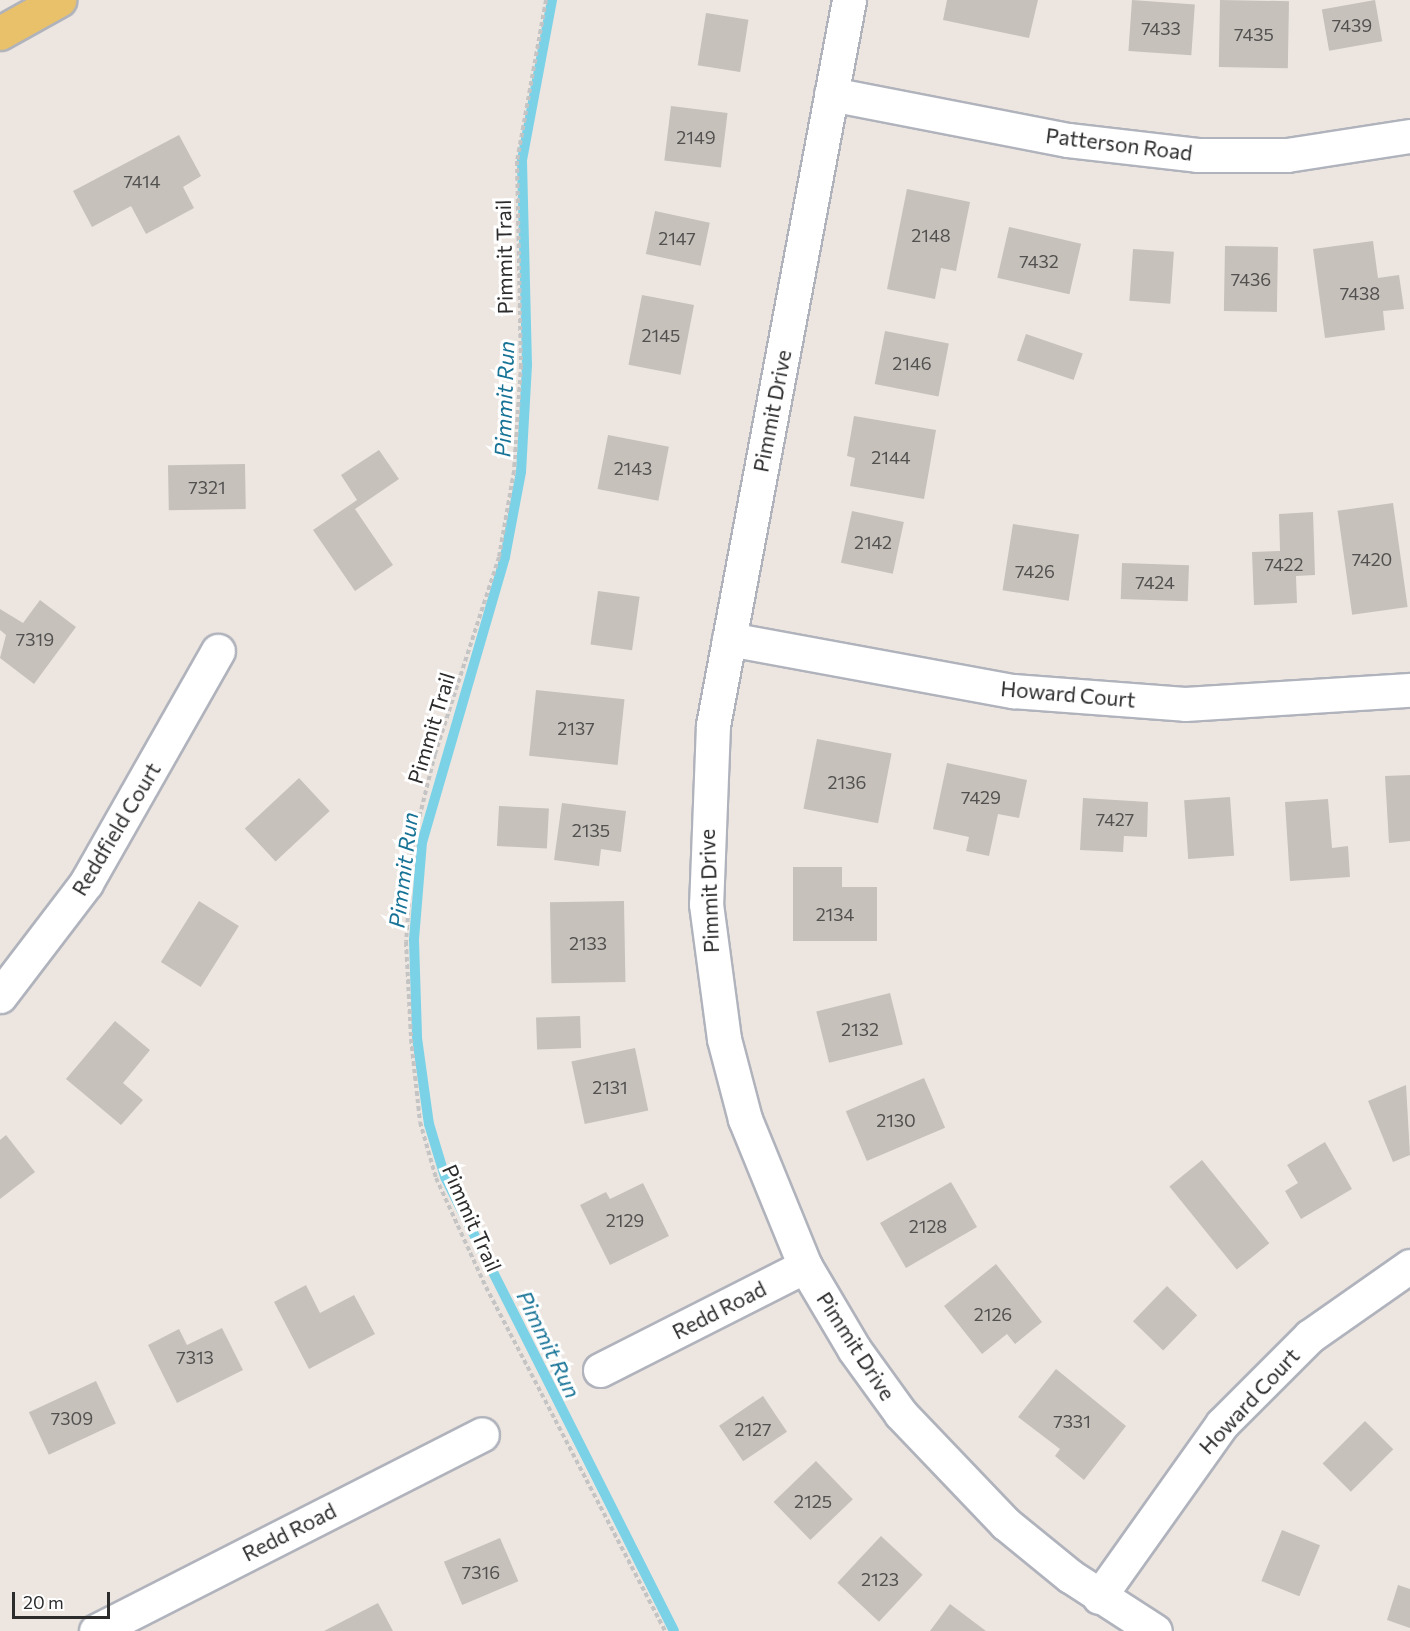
<!DOCTYPE html>
<html>
<head>
<meta charset="utf-8">
<style>
	body { margin:0 }
	#map { position:relative; width:1410px; height:1631px; overflow:hidden; background:#ede6e0; font-family:Commissioner,sans-serif }
	div>[style] { position:absolute }
	.stream>* { height:10px; margin:-5px; padding:0 5px; transform-origin:5px; border-radius:5px; background:#7bd2e7 }
	.building>* { inset:0; background:#c6c1bb; transform-origin:0 0 }
	.path>* { height:4px; margin-top:-2px; transform-origin:0; background:repeating-linear-gradient(90deg,#c4c4c4 0 4.5px,transparent 0 7.5px) }
	.roads { filter:drop-shadow(2px 0 #b0b3bc) drop-shadow(-2px 0 #b0b3bc) drop-shadow(0 2px #b0b3bc) drop-shadow(0 -2px #b0b3bc) }
	.minor>* { height:33px; margin:-16.5px; padding:0 16.5px; transform-origin:16.5px; border-radius:16.5px; background:#fff }
	.major>* { height:33px; margin:-16.5px; padding:0 16.5px; transform-origin:16.5px; border-radius:16.5px; background:#e8c16a }
	span { translate:-50% -50%; white-space:nowrap; text-align:center; line-height:1.15; -webkit-text-stroke:6px #fff; paint-order:stroke }
	.number-label { font-size:18px; color:#525150 }
	.number-label span { -webkit-text-stroke-width:0 }
	.street-label { font-size:21px; color:#2c2c2c }
	.water-label { font-size:22px; color:#177396; font-style:italic }
	.scale { position:absolute; left:12px; top:1592px; width:98px; height:27px; box-sizing:border-box; border:3px solid #2c2c2c; border-top:0; padding-left:8px; font-size:18px; line-height:21px; white-space:nowrap; color:#2c2c2c; -webkit-text-stroke:4px #fff; paint-order:stroke }
</style>
</head>
<body>
<div id="map">
	<div class="stream">
		<i style="left:552px;top:0;width:164px;rotate:100.6deg"></i>
		<i style="left:522px;top:161px;width:204px;rotate:88.6deg"></i>
		<i style="left:527px;top:365px;width:107px;rotate:93.2deg"></i>
		<i style="left:521px;top:472px;width:86px;rotate:100.7deg"></i>
		<i style="left:505px;top:557px;width:297px;rotate:106.2deg"></i>
		<i style="left:422px;top:842px;width:98px;rotate:94.7deg"></i>
		<i style="left:414px;top:940px;width:98px;rotate:88.2deg"></i>
		<i style="left:417px;top:1038px;width:87px;rotate:82.1deg"></i>
		<i style="left:429px;top:1124px;width:55px;rotate:73.2deg"></i>
		<i style="left:445px;top:1177px;width:508px;rotate:63.23deg"></i>
	</div>
	<div class="building">
		<i style="clip-path:polygon(947px 0,1038px 0,1029px 38px,943px 20px)"></i>
		<i style="left:1132px;top:0;width:63px;height:51px;rotate:4deg"></i>
		<i style="left:1220px;top:0;width:69px;height:67px;rotate:1deg"></i>
		<i style="left:1375px;top:0;width:42px;height:54px;rotate:80deg"></i>
		<i style="left:706px;top:13px;width:43px;height:53px;rotate:9deg"></i>
		<i style="left:671px;top:106px;width:57px;height:55px;rotate:7deg"></i>
		<i style="clip-path:polygon(179px 135px,201px 176px,183px 187px,194px 208px,146px 234px,131px 206px,92px 227px,73px 191px)"></i>
		<i style="clip-path:polygon(907px 189px,970px 202px,956px 271px,941px 268px,935px 299px,887px 289px)"></i>
		<i style="left:655px;top:211px;width:56px;height:44px;rotate:12deg"></i>
		<i style="left:1009px;top:227px;width:74px;height:52px;rotate:13deg"></i>
		<i style="clip-path:polygon(1373px 241px,1378px 278px,1399px 275px,1404px 309px,1383px 311px,1385px 330px,1325px 338px,1313px 249px)"></i>
		<i style="left:1225px;top:246px;width:53px;height:65px;rotate:1deg"></i>
		<i style="left:1133px;top:249px;width:41px;height:52px;rotate:4deg"></i>
		<i style="left:642px;top:295px;width:53px;height:71px;rotate:11deg"></i>
		<i style="left:885px;top:331px;width:65px;height:54px;rotate:11deg"></i>
		<i style="left:1026px;top:334px;width:60px;height:28px;rotate:19deg"></i>
		<i style="clip-path:polygon(854px 416px,936px 430px,924px 499px,850px 486px,855px 458px,847px 456px)"></i>
		<i style="left:608px;top:435px;width:62px;height:55px;rotate:11deg"></i>
		<i style="clip-path:polygon(379px 450px,399px 479px,355px 509px,393px 565px,355px 591px,313px 530px,357px 500px,341px 475px)"></i>
		<i style="left:245px;top:464px;width:45px;height:77px;rotate:89deg"></i>
		<i style="left:1393px;top:503px;width:105px;height:56px;rotate:82deg"></i>
		<i style="left:852px;top:511px;width:53px;height:53px;rotate:12deg"></i>
		<i style="clip-path:polygon(1313px 512px,1315px 575px,1296px 576px,1297px 603px,1254px 605px,1252px 552px,1280px 551px,1279px 514px)"></i>
		<i style="left:1013px;top:524px;width:67px;height:67px;rotate:9deg"></i>
		<i style="left:1122px;top:563px;width:67px;height:36px;rotate:2deg"></i>
		<i style="left:598px;top:591px;width:42px;height:54px;rotate:8deg"></i>
		<i style="clip-path:polygon(40px 600px,76px 627px,34px 684px,0 658px,6px 635px,0 630px,0 609px,23px 623px)"></i>
		<i style="left:536px;top:690px;width:89px;height:66px;rotate:6deg"></i>
		<i style="left:817px;top:739px;width:76px;height:71px;rotate:11deg"></i>
		<i style="clip-path:polygon(947px 763px,1027px 780px,1019px 818px,998px 814px,989px 856px,966px 851px,969px 837px,933px 829px)"></i>
		<i style="clip-path:polygon(1410px 775px,1410px 841px,1389px 843px,1385px 776px)"></i>
		<i style="left:299px;top:778px;width:45px;height:74px;rotate:47deg"></i>
		<i style="left:1230px;top:797px;width:59px;height:46px;rotate:86deg"></i>
		<i style="clip-path:polygon(1083px 798px,1148px 802px,1147px 837px,1124px 836px,1123px 852px,1080px 850px)"></i>
		<i style="clip-path:polygon(1328px 799px,1332px 848px,1348px 846px,1350px 877px,1290px 881px,1285px 802px)"></i>
		<i style="clip-path:polygon(562px 803px,626px 811px,621px 852px,601px 849px,599px 866px,554px 860px)"></i>
		<i style="left:499px;top:806px;width:50px;height:40px;rotate:3deg"></i>
		<i style="clip-path:polygon(793px 867px,842px 867px,842px 887px,877px 887px,877px 941px,793px 941px)"></i>
		<i style="left:199px;top:901px;width:47px;height:72px;rotate:32deg"></i>
		<i style="left:624px;top:901px;width:81px;height:74px;rotate:89deg"></i>
		<i style="left:890px;top:993px;width:53px;height:76px;rotate:76deg"></i>
		<i style="left:580px;top:1016px;width:32px;height:44px;rotate:88deg"></i>
		<i style="clip-path:polygon(115px 1021px,150px 1050px,123px 1083px,143px 1100px,121px 1125px,66px 1079px)"></i>
		<i style="left:635px;top:1048px;width:64px;height:65px;rotate:78deg"></i>
		<i style="left:924px;top:1078px;width:54px;height:85px;rotate:67deg"></i>
		<i style="clip-path:polygon(1406px 1085px,1410px 1155px,1393px 1162px,1368px 1101px)"></i>
		<i style="clip-path:polygon(6px 1135px,35px 1172px,0 1199px,0 1140px)"></i>
		<i style="clip-path:polygon(1325px 1142px,1352px 1189px,1301px 1219px,1285px 1191px,1298px 1183px,1287px 1165px)"></i>
		<i style="left:1202px;top:1160px;width:107px;height:42px;rotate:51deg"></i>
		<i style="left:951px;top:1182px;width:52px;height:82px;rotate:60deg"></i>
		<i style="clip-path:polygon(643px 1183px,669px 1236px,610px 1265px,580px 1205px,606px 1192px,610px 1199px)"></i>
		<i style="clip-path:polygon(996px 1264px,1042px 1322px,1015px 1344px,1007px 1334px,982px 1354px,944px 1306px)"></i>
		<i style="clip-path:polygon(306px 1285px,320px 1313px,354px 1295px,375px 1334px,309px 1369px,274px 1302px)"></i>
		<i style="left:1167px;top:1286px;width:42px;height:49px;rotate:44deg"></i>
		<i style="clip-path:polygon(222px 1328px,243px 1370px,177px 1403px,148px 1345px,179px 1329px,187px 1345px)"></i>
		<i style="clip-path:polygon(1056px 1369px,1126px 1426px,1084px 1480px,1055px 1456px,1060px 1449px,1018px 1417px)"></i>
		<i style="left:96px;top:1381px;width:47px;height:74px;rotate:65deg"></i>
		<i style="left:763px;top:1396px;width:43px;height:53px;rotate:56deg"></i>
		<i style="left:1365px;top:1421px;width:40px;height:60px;rotate:45deg"></i>
		<i style="left:816px;top:1461px;width:53px;height:59px;rotate:46deg"></i>
		<i style="left:1282px;top:1530px;width:41px;height:55px;rotate:22deg"></i>
		<i style="left:881px;top:1536px;width:57px;height:64px;rotate:43deg"></i>
		<i style="left:500px;top:1538px;width:47px;height:61px;rotate:67deg"></i>
		<i style="clip-path:polygon(1398px 1585px,1410px 1589px,1410px 1628px,1387px 1620px)"></i>
		<i style="clip-path:polygon(378px 1603px,393px 1631px,324px 1631px)"></i>
		<i style="clip-path:polygon(950px 1604px,986px 1631px,930px 1631px)"></i>
	</div>
	<div class="path">
		<i style="left:546px;top:0;width:164px;rotate:100.2deg"></i>
		<i style="left:517px;top:161px;width:204px;rotate:88.9deg"></i>
		<i style="left:521px;top:365px;width:106px;rotate:93.8deg"></i>
		<i style="left:514px;top:471px;width:87px;rotate:99.9deg"></i>
		<i style="left:499px;top:557px;width:207px;rotate:108deg"></i>
		<i style="left:435px;top:754px;width:92px;rotate:103.9deg"></i>
		<i style="left:413px;top:843px;width:99px;rotate:94deg"></i>
		<i style="left:406px;top:942px;width:97px;rotate:87deg"></i>
		<i style="left:411px;top:1039px;width:83px;rotate:83.8deg"></i>
		<i style="left:420px;top:1122px;width:58px;rotate:74.1deg"></i>
		<i style="left:436px;top:1178px;width:120px;rotate:65.4deg"></i>
		<i style="left:486px;top:1287px;width:388px;rotate:62.5deg"></i>
	</div>
	<div class="roads">
		<div class="minor">
			<i style="left:849px;top:0;width:738px;rotate:100.62deg"></i>
			<i style="left:713px;top:725px;width:179px;rotate:92.2deg"></i>
			<i style="left:706px;top:904px;width:136px;rotate:82.4deg"></i>
			<i style="left:724px;top:1039px;width:83px;rotate:75.3deg"></i>
			<i style="left:745px;top:1119px;width:159px;rotate:67.8deg"></i>
			<i style="left:805px;top:1266px;width:96px;rotate:59.4deg"></i>
			<i style="left:854px;top:1349px;width:80px;rotate:54.1deg"></i>
			<i style="left:901px;top:1414px;width:151px;rotate:46.3deg"></i>
			<i style="left:1005px;top:1523px;width:84px;rotate:39.2deg"></i>
			<i style="left:1070px;top:1576px;width:101px;rotate:32.9deg"></i>
			<i style="left:831px;top:94px;width:241px;rotate:11deg"></i>
			<i style="left:1068px;top:140px;width:130px;rotate:6.6deg"></i>
			<i style="left:1197px;top:155px;width:90px"></i>
			<i style="left:1287px;top:155px;width:124px;rotate:-8.8deg"></i>
			<i style="left:729px;top:639px;width:289px;rotate:10.4deg"></i>
			<i style="left:1013px;top:691px;width:172px;rotate:4.3deg"></i>
			<i style="left:1185px;top:704px;width:225px;rotate:-3.6deg"></i>
			<i style="left:0;top:996px;width:142px;rotate:-52.7deg"></i>
			<i style="left:86px;top:883px;width:267px;rotate:-60.4deg"></i>
			<i style="left:600px;top:1370px;width:230px;rotate:-26.9deg"></i>
			<i style="left:1099px;top:1597px;width:212px;rotate:-54.6deg"></i>
			<i style="left:1222px;top:1424px;width:124px;rotate:-45deg"></i>
			<i style="left:1310px;top:1336px;width:122px;rotate:-35deg"></i>
			<i style="left:96px;top:1631px;width:433px;rotate:-27deg"></i>
		</div>
		<div class="major">
			<i style="left:0;top:33px;width:68px;rotate:-29.2deg"></i>
		</div>
	</div>
	<div class="number-label">
		<span style="left:1352px;top:25px">7439</span>
		<span style="left:1161px;top:28px">7433</span>
		<span style="left:1254px;top:34px">7435</span>
		<span style="left:696px;top:137px">2149</span>
		<span style="left:142px;top:181px">7414</span>
		<span style="left:931px;top:235px">2148</span>
		<span style="left:677px;top:238px">2147</span>
		<span style="left:1039px;top:261px">7432</span>
		<span style="left:1251px;top:279px">7436</span>
		<span style="left:1360px;top:293px">7438</span>
		<span style="left:661px;top:335px">2145</span>
		<span style="left:912px;top:363px">2146</span>
		<span style="left:891px;top:457px">2144</span>
		<span style="left:633px;top:468px">2143</span>
		<span style="left:207px;top:487px">7321</span>
		<span style="left:873px;top:542px">2142</span>
		<span style="left:1372px;top:559px">7420</span>
		<span style="left:1284px;top:564px">7422</span>
		<span style="left:1035px;top:571px">7426</span>
		<span style="left:1155px;top:582px">7424</span>
		<span style="left:35px;top:639px">7319</span>
		<span style="left:576px;top:728px">2137</span>
		<span style="left:847px;top:782px">2136</span>
		<span style="left:981px;top:797px">7429</span>
		<span style="left:1115px;top:819px">7427</span>
		<span style="left:591px;top:830px">2135</span>
		<span style="left:835px;top:914px">2134</span>
		<span style="left:588px;top:943px">2133</span>
		<span style="left:860px;top:1029px">2132</span>
		<span style="left:610px;top:1087px">2131</span>
		<span style="left:896px;top:1120px">2130</span>
		<span style="left:625px;top:1220px">2129</span>
		<span style="left:928px;top:1226px">2128</span>
		<span style="left:993px;top:1314px">2126</span>
		<span style="left:195px;top:1357px">7313</span>
		<span style="left:72px;top:1418px">7309</span>
		<span style="left:1072px;top:1421px">7331</span>
		<span style="left:753px;top:1429px">2127</span>
		<span style="left:813px;top:1501px">2125</span>
		<span style="left:481px;top:1572px">7316</span>
		<span style="left:880px;top:1579px">2123</span>
	</div>
	<div class="street-label">
		<span style="left:1119px;top:144px;rotate:7deg">Patterson Road</span>
		<span style="left:504px;top:257px;rotate:-91deg">Pimmit Trail</span>
		<span style="left:772px;top:411px;rotate:-79deg">Pimmit Drive</span>
		<span style="left:1068px;top:694px;rotate:5deg">Howard Court</span>
		<span style="left:431px;top:728px;rotate:-73deg">Pimmit Trail</span>
		<span style="left:116px;top:829px;rotate:-59deg">Reddfield Court</span>
		<span style="left:709px;top:891px;rotate:-92deg">Pimmit Drive</span>
		<span style="left:472px;top:1218px;rotate:66deg">Pimmit Trail</span>
		<span style="left:719px;top:1310px;rotate:-27deg">Redd Road</span>
		<span style="left:856px;top:1346px;rotate:57deg">Pimmit Drive</span>
		<span style="left:1249px;top:1401px;rotate:-47deg">Howard Court</span>
		<span style="left:289px;top:1532px;rotate:-27deg">Redd Road</span>
	</div>
	<div class="water-label">
		<span style="left:504px;top:399px;rotate:-88deg">Pimmit Run</span>
		<span style="left:403px;top:870px;rotate:-83deg">Pimmit Run</span>
		<span style="left:549px;top:1344px;rotate:64deg">Pimmit Run</span>
	</div>
	<div class="scale">20 m</div>
</div>
</body>
</html>
